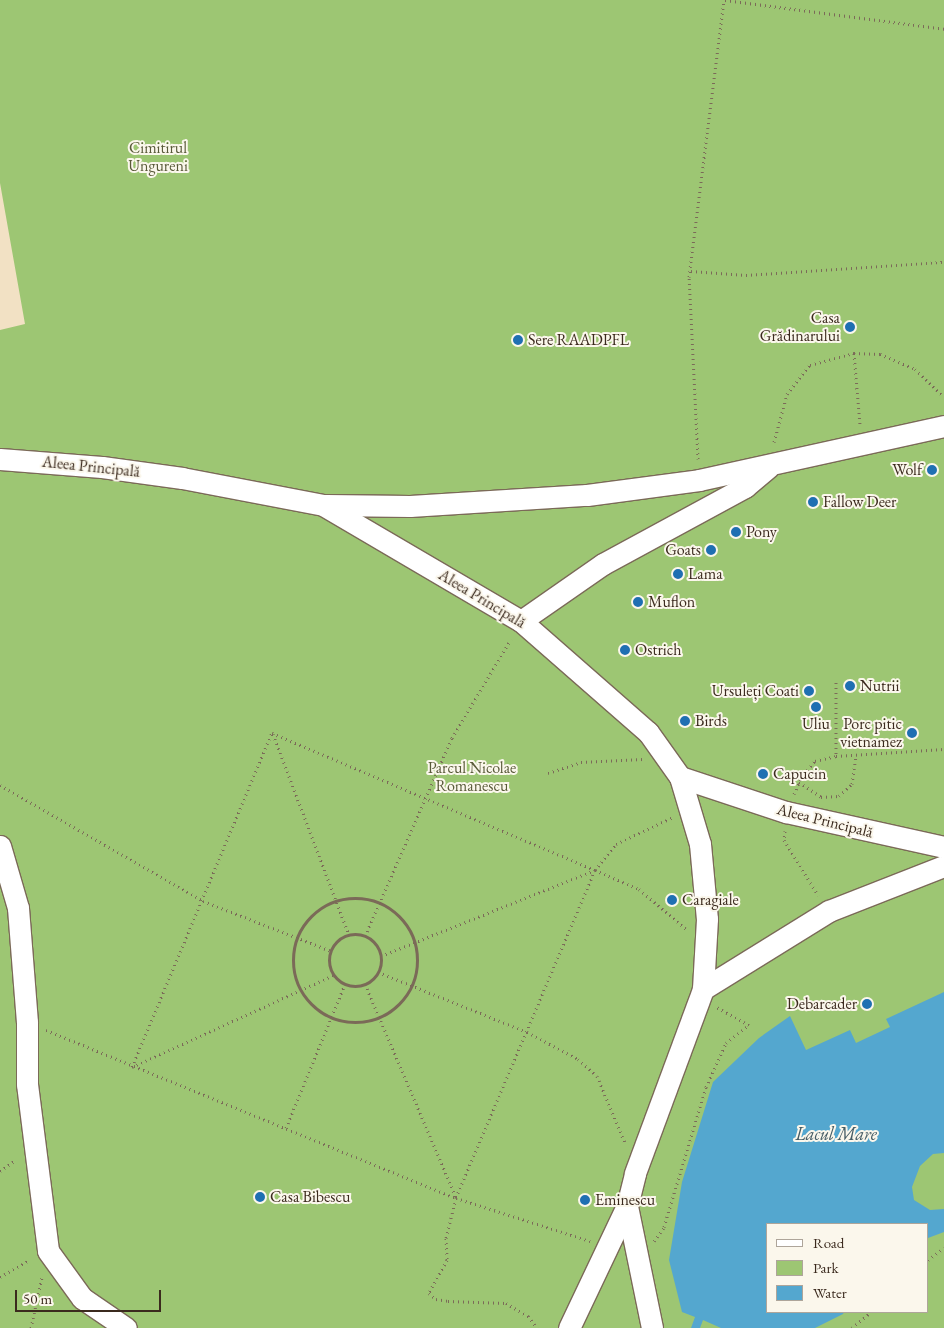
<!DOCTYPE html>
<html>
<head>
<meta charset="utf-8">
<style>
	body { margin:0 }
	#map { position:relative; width:944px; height:1328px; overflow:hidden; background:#f2e1c4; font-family:"EB Garamond",serif }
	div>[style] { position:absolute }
	.green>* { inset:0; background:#9dc673 }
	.water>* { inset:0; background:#54a7cf }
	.path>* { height:3px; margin-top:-1.5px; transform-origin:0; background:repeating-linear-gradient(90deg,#7b6a58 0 1px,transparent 0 5px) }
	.path>.ring { margin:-1.5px; padding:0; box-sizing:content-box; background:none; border:3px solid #7b6a58; border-radius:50% }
	.roads { filter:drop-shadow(1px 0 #7b6a58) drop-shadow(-1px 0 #7b6a58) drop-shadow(0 1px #7b6a58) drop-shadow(0 -1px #7b6a58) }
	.street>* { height:21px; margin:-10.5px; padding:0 10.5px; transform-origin:10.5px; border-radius:10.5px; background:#fff }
	.dots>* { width:14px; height:14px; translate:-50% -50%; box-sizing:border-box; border:2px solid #fbf7ec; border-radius:50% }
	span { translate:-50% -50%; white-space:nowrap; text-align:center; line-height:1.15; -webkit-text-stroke:4px #fbf7ec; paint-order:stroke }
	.park-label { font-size:16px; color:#585938 }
	.poi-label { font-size:16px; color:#3b2a1e }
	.right { translate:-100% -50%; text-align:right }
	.left { translate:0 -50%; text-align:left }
	.street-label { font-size:16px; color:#3b2a1e }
	.water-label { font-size:18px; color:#455c65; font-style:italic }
	.legend { position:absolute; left:766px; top:1223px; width:162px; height:90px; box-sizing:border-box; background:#fbf7ec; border:1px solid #aea59a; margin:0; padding:6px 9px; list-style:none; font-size:15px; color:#3b2a1e }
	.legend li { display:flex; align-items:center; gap:10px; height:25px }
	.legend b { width:25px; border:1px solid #aea59a }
	.scale { position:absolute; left:15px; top:1290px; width:146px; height:22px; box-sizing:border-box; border:2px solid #3b2a1e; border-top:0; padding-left:6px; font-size:15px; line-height:18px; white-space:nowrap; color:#3b2a1e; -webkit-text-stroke:4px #fbf7ec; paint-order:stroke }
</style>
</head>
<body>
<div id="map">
	<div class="green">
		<i style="clip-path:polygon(evenodd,0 0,944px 0,944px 1328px,0 1328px,0 330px,25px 324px,0 183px,0 0,768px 1224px,928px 1224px,928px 1312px,768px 1312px,768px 1224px)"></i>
	</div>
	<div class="water">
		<i style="clip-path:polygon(944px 992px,944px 1153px,933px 1154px,920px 1166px,912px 1187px,914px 1200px,930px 1210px,944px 1209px,944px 1232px,928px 1238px,928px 1224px,768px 1224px,768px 1312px,844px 1312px,843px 1314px,815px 1328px,721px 1328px,703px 1320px,700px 1328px,691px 1328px,695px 1317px,682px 1312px,669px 1260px,682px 1182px,713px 1082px,759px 1038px,790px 1016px,806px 1050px,850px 1030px,856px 1043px,890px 1027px,886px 1019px)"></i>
	</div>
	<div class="path">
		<i style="left:725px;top:0;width:221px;rotate:7.5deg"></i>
		<i style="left:691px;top:271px;width:55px;rotate:4.2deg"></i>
		<i style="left:746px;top:275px;width:198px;rotate:-3.8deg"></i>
		<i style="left:854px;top:353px;width:71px;rotate:85.2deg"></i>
		<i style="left:774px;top:442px;width:50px;rotate:-74.8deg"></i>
		<i style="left:787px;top:394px;width:37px;rotate:-52deg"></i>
		<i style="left:810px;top:365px;width:46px;rotate:-15.3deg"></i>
		<i style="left:854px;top:353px;width:26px;rotate:2deg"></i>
		<i style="left:880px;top:354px;width:38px;rotate:23deg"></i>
		<i style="left:915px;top:369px;width:40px;rotate:44deg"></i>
		<i style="left:698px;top:459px;width:182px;rotate:-92.8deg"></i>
		<i style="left:689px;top:277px;width:279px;rotate:-82.8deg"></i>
		<i style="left:836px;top:682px;width:74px;rotate:90deg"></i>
		<i style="left:273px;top:734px;width:215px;rotate:69.3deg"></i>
		<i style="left:548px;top:773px;width:35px;rotate:-18deg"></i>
		<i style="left:581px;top:762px;width:62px;rotate:-2.8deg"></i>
		<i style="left:799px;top:782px;width:27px;rotate:34deg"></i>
		<i style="left:821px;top:797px;width:18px;rotate:-3deg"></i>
		<i style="left:839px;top:796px;width:18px;rotate:-43deg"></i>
		<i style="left:852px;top:784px;width:28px;rotate:-82deg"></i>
		<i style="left:0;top:785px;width:234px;rotate:29.7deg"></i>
		<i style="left:203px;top:901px;width:137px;rotate:21.3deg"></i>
		<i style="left:794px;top:794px;width:17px;rotate:-66deg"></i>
		<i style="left:801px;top:778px;width:22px;rotate:-51deg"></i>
		<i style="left:815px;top:761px;width:22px;rotate:-13deg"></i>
		<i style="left:836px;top:756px;width:108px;rotate:-3.7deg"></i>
		<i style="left:785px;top:831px;width:9px;rotate:96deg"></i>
		<i style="left:784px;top:840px;width:65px;rotate:58.3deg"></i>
		<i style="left:595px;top:870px;width:48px;rotate:23.4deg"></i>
		<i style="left:639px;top:889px;width:62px;rotate:40.4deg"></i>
		<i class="ring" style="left:293px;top:898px;width:121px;height:121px"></i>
		<i class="ring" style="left:329px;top:934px;width:49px;height:49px"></i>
		<i style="left:365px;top:936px;width:216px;rotate:-66.3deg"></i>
		<i style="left:452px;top:738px;width:115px;rotate:-59.2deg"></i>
		<i style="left:381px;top:956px;width:231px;rotate:-21.9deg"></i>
		<i style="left:595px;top:870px;width:33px;rotate:-51deg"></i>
		<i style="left:616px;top:844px;width:63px;rotate:-25.3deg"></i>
		<i style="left:378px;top:972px;width:161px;rotate:21.9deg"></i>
		<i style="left:527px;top:1032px;width:58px;rotate:27.9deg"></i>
		<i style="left:578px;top:1059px;width:25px;rotate:42deg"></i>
		<i style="left:597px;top:1076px;width:73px;rotate:67.3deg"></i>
		<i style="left:365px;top:984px;width:232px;rotate:66.9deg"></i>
		<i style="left:46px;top:1030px;width:443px;rotate:22.3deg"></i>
		<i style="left:456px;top:1198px;width:141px;rotate:17.8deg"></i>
		<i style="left:132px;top:1067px;width:362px;rotate:-67.3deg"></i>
		<i style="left:272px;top:733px;width:351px;rotate:23deg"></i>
		<i style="left:595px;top:870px;width:356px;rotate:113deg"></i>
		<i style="left:456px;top:1198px;width:41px;rotate:104deg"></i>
		<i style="left:446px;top:1238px;width:22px;rotate:87deg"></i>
		<i style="left:447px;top:1260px;width:38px;rotate:119deg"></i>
		<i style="left:429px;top:1293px;width:9px;rotate:41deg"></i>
		<i style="left:436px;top:1299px;width:12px;rotate:9deg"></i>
		<i style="left:448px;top:1301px;width:58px;rotate:2deg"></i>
		<i style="left:506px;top:1303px;width:26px;rotate:31deg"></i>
		<i style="left:528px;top:1316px;width:15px;rotate:53deg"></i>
		<i style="left:132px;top:1067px;width:222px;rotate:-24.5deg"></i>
		<i style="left:286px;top:1128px;width:156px;rotate:-67.7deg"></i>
		<i style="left:0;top:1171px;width:19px;rotate:-35deg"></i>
		<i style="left:654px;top:1241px;width:17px;rotate:-54deg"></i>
		<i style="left:664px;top:1227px;width:146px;rotate:-73.3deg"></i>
		<i style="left:706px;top:1087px;width:48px;rotate:-65.6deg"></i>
		<i style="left:726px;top:1043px;width:29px;rotate:-38deg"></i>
		<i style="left:749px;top:1025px;width:38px;rotate:-151deg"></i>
		<i style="left:928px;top:1260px;width:20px;rotate:-37deg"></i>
		<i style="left:0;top:1277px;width:34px;rotate:-30deg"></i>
		<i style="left:31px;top:1328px;width:52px;rotate:-77.8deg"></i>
		<i style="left:852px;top:1328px;width:25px;rotate:-40deg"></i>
	</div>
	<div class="roads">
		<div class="street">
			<i style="left:0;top:459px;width:102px;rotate:4.5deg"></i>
			<i style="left:102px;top:467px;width:81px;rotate:7.8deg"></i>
			<i style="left:182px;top:478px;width:144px;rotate:10.8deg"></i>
			<i style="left:323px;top:505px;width:229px;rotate:30.4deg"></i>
			<i style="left:521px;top:621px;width:169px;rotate:41.2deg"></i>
			<i style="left:648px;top:732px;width:55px;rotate:54.6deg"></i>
			<i style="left:680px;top:777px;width:112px;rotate:18.3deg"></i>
			<i style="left:786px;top:812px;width:162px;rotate:12.5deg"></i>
			<i style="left:326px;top:505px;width:84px;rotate:0.7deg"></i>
			<i style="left:410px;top:506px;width:177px;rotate:-3.6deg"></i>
			<i style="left:587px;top:495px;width:113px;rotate:-7.6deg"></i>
			<i style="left:699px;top:480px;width:251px;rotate:-12.4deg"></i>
			<i style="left:521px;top:621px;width:100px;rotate:-34.8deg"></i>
			<i style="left:603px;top:564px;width:162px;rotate:-28.5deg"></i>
			<i style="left:745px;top:487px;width:31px;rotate:-40deg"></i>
			<i style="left:680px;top:777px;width:70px;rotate:73.4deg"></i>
			<i style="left:700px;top:844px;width:75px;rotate:84.7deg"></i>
			<i style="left:707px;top:919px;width:70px;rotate:93.3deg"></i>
			<i style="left:0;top:846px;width:65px;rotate:73.8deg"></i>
			<i style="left:18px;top:908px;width:114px;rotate:85.5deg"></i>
			<i style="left:27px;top:1022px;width:62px;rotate:90deg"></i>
			<i style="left:27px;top:1084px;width:168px;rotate:82.8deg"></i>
			<i style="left:48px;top:1251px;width:58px;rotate:54.1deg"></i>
			<i style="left:82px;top:1298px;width:53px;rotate:34.3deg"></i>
			<i style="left:627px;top:1206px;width:125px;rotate:78.4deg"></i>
			<i style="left:569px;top:1328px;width:135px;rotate:-64.6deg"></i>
			<i style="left:627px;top:1206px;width:34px;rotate:-76deg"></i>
			<i style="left:635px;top:1173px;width:196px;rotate:-69.7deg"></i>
			<i style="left:703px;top:989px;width:148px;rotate:-31.8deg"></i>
			<i style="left:829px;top:911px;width:123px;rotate:-21.4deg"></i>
		</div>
	</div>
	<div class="dots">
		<i style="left:850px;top:327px;background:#1f6fb2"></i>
		<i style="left:518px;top:340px;background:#1f6fb2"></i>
		<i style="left:932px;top:470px;background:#1f6fb2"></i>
		<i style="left:813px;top:502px;background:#1f6fb2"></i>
		<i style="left:736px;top:532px;background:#1f6fb2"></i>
		<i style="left:711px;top:550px;background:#1f6fb2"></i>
		<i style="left:678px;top:574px;background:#1f6fb2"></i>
		<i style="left:638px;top:602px;background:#1f6fb2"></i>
		<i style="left:625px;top:650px;background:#1f6fb2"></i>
		<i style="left:850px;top:686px;background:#1f6fb2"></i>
		<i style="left:809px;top:691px;background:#1f6fb2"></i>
		<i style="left:816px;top:707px;background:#1f6fb2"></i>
		<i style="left:685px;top:721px;background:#1f6fb2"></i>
		<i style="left:912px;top:733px;background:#1f6fb2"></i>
		<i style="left:763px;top:774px;background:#1f6fb2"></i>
		<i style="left:672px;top:900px;background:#1f6fb2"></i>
		<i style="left:867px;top:1004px;background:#1f6fb2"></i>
		<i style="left:260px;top:1197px;background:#1f6fb2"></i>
		<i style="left:585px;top:1200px;background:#1f6fb2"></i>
	</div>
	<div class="park-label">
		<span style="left:158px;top:157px">Cimitirul<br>Ungureni</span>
		<span style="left:472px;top:777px">Parcul Nicolae<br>Romanescu</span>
	</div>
	<div class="poi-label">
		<span class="right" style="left:840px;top:327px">Casa<br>Grădinarului</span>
		<span class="left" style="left:528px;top:340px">Sere RAADPFL</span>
		<span class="right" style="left:922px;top:470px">Wolf</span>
		<span class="left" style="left:823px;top:502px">Fallow Deer</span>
		<span class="left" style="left:746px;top:532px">Pony</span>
		<span class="right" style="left:701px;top:550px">Goats</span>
		<span class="left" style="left:688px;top:574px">Lama</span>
		<span class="left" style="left:648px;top:602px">Muflon</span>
		<span class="left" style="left:635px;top:650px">Ostrich</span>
		<span class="left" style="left:860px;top:686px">Nutrii</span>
		<span class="right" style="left:799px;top:691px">Ursuleți Coati</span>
		<span class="left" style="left:695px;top:721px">Birds</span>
		<span style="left:816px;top:724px">Uliu</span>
		<span class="right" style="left:902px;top:733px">Porc pitic<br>vietnamez</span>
		<span class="left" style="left:773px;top:774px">Capucin</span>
		<span class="left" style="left:682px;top:900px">Caragiale</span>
		<span class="right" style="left:857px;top:1004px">Debarcader</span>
		<span class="left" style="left:270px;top:1197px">Casa Bibescu</span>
		<span class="left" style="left:595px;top:1200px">Eminescu</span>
	</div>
	<div class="street-label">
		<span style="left:91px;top:467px;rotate:6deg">Aleea Principală</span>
		<span style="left:482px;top:599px;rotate:31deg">Aleea Principală</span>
		<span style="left:825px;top:821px;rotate:14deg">Aleea Principală</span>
	</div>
	<div class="water-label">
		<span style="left:836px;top:1134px">Lacul Mare</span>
	</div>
	<ul class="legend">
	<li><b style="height:6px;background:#fff"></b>Road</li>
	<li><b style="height:14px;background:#9dc673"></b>Park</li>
	<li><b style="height:14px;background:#54a7cf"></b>Water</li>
	</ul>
	<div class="scale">50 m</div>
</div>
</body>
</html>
